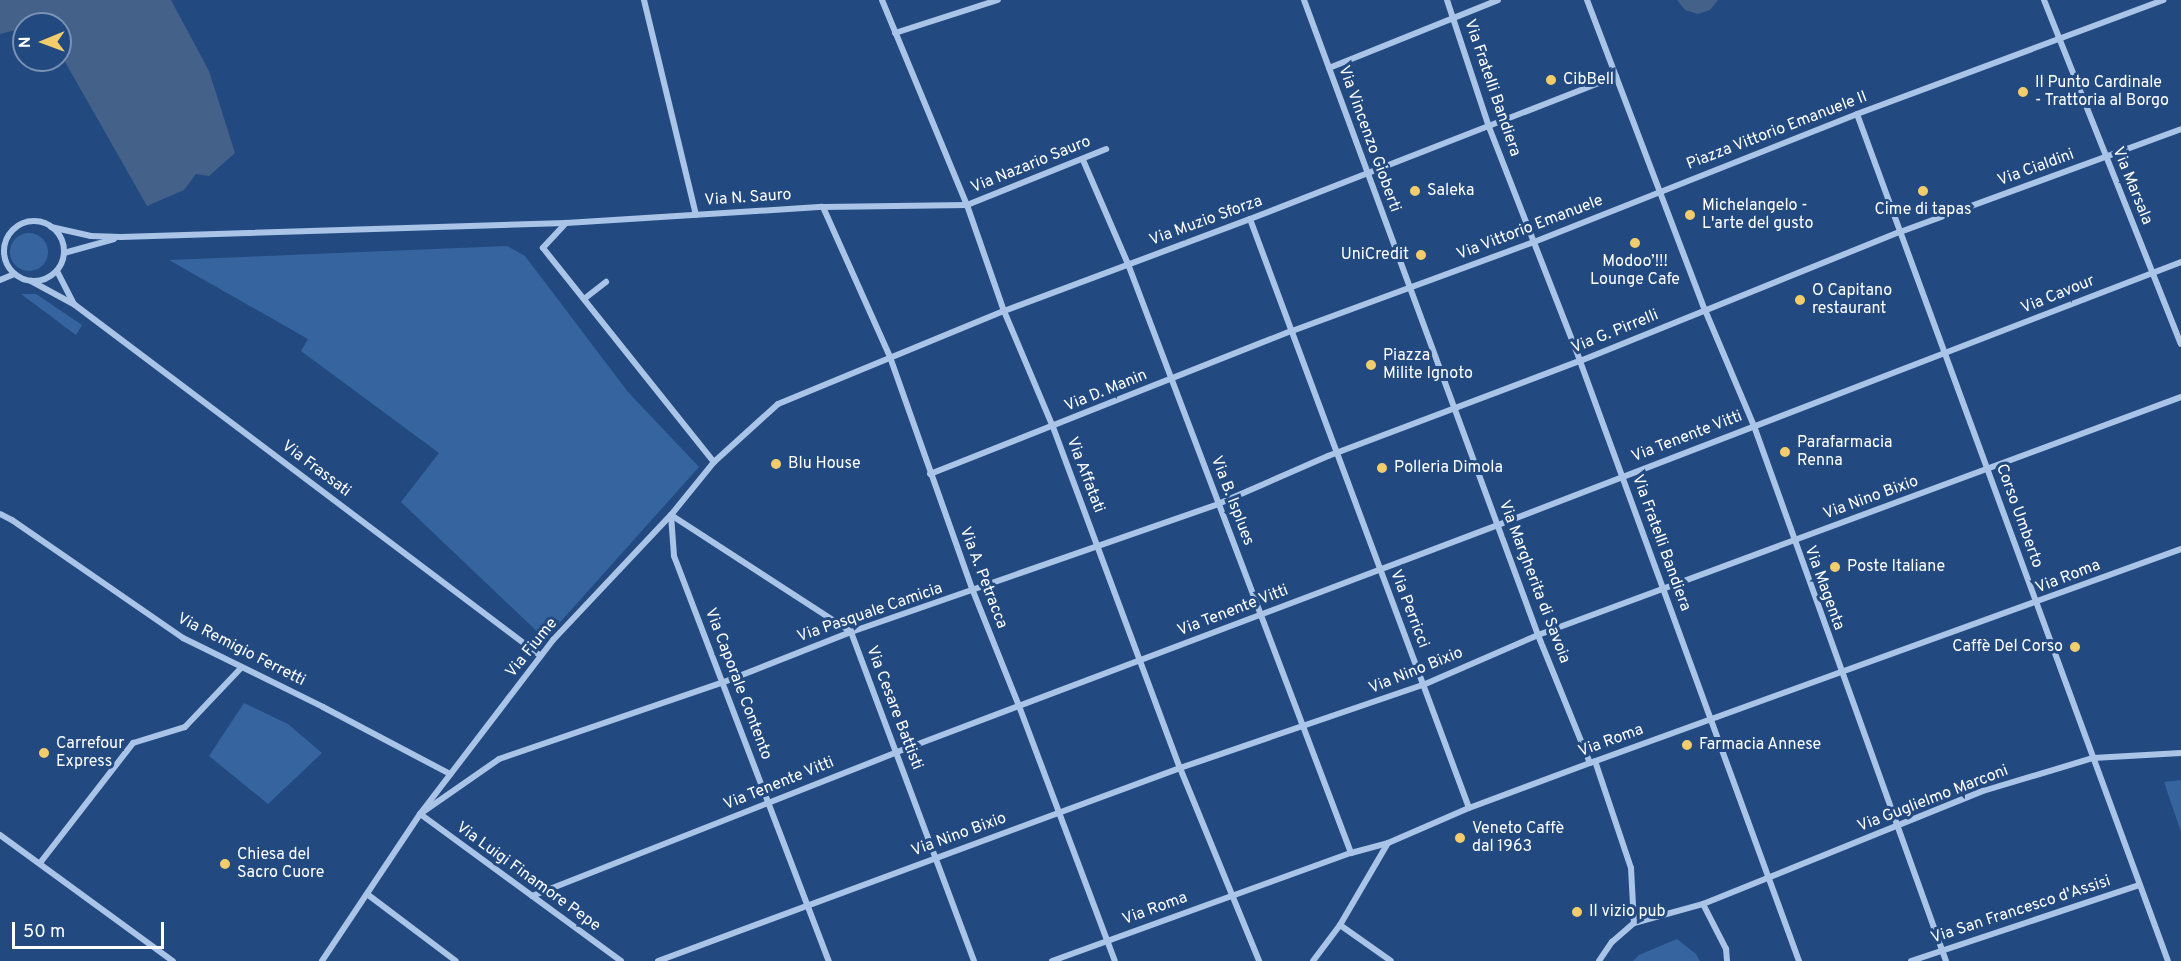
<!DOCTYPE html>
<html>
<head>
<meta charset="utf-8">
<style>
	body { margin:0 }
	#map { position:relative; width:2181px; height:961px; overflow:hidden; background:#224a81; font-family:Overpass,sans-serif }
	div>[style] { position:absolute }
	.green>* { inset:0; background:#36649f }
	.round { border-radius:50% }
	.water>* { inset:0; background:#436189 }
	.minor>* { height:6px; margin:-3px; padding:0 3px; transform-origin:3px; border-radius:3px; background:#a9c4e7 }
	.minor>.ring { margin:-3px; padding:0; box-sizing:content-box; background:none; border:6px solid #a9c4e7; border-radius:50% }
	.dots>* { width:16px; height:16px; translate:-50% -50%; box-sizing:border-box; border:3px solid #224a81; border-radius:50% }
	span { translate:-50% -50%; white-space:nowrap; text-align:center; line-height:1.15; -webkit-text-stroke:6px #224a81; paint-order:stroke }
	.poi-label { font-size:16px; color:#fff }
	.left { translate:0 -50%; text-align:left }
	.right { translate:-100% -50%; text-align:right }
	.street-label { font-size:16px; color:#fff }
	.north { position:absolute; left:12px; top:12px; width:60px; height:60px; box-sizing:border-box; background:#224a81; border:2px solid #7a92b3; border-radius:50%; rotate:269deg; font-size:16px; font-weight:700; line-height:24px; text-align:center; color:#fff }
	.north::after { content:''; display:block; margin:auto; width:21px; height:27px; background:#f3cd6b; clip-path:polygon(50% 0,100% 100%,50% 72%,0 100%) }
	.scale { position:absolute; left:12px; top:922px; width:152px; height:27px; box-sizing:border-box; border:3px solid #fff; border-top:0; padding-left:8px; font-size:18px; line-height:21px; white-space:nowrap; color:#fff; -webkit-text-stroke:4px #224a81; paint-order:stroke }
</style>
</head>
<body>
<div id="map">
	<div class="green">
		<i class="round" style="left:10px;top:233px;width:38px;height:38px"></i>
		<i style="clip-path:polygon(507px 246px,525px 256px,628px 392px,699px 467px,545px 639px,401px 502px,439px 453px,301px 351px,308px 339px,169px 260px)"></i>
		<i style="clip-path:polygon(21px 294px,36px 294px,82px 325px,76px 335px)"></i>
		<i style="clip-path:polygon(244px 703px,288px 724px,322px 753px,268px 804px,209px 756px)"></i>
		<i style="clip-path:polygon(2181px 780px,2181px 832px,2164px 782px)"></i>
		<i style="clip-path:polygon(1677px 939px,1696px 954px,1700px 961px,1633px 961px,1639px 955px)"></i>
	</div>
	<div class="water">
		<i style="clip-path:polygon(0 0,171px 0,209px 71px,235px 153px,209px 176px,196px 174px,184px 190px,147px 206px,60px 53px,60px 24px,24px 24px,24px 28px,0 34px)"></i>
		<i style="clip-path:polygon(1677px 0,1718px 0,1710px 10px,1698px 14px,1685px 10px)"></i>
	</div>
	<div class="minor">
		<i style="left:644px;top:0;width:221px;rotate:76.4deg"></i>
		<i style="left:882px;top:0;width:222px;rotate:67.5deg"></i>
		<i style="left:967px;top:205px;width:112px;rotate:70.8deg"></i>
		<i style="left:1004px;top:311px;width:126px;rotate:67.1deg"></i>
		<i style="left:1053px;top:427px;width:364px;rotate:69.6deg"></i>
		<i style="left:1180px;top:768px;width:209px;rotate:67.7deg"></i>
		<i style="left:1304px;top:0;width:677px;rotate:69.77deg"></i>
		<i style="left:1538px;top:635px;width:138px;rotate:67.9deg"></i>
		<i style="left:1447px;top:0;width:134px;rotate:71.7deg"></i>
		<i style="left:1489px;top:127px;width:251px;rotate:68.7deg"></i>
		<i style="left:1580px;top:361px;width:639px;rotate:69.95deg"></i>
		<i style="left:1587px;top:0;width:332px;rotate:69.2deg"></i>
		<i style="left:1705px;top:310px;width:126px;rotate:67.1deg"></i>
		<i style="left:1754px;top:426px;width:568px;rotate:70.26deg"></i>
		<i style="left:2044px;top:0;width:370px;rotate:68.3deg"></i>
		<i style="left:895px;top:33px;width:108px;rotate:-17.8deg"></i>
		<i style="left:1329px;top:68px;width:182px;rotate:-21.9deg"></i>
		<i style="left:1857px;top:114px;width:902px;rotate:69.84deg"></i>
		<i style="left:1083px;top:160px;width:113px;rotate:66.6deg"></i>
		<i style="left:1128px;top:264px;width:630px;rotate:69.26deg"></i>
		<i style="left:823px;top:207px;width:164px;rotate:65.9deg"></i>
		<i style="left:890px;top:357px;width:248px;rotate:70.5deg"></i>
		<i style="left:973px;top:591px;width:124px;rotate:68.2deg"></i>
		<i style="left:1019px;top:706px;width:272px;rotate:69.4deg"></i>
		<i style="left:1250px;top:219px;width:628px;rotate:69.6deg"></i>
		<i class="ring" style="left:4px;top:221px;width:54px;height:54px"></i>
		<i style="left:566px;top:223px;width:34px;rotate:133deg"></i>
		<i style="left:543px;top:248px;width:274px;rotate:51.4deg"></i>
		<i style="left:51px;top:227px;width:41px;rotate:12.7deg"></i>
		<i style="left:91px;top:236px;width:30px;rotate:2deg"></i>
		<i style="left:121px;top:237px;width:445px;rotate:-1.8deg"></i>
		<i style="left:566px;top:223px;width:257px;rotate:-3.6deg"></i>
		<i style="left:823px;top:207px;width:144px;rotate:-0.8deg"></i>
		<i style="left:967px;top:205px;width:150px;rotate:-21.9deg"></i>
		<i style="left:64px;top:253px;width:52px;rotate:-15.6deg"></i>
		<i style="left:57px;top:271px;width:37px;rotate:63deg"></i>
		<i style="left:0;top:280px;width:15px;rotate:-23deg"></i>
		<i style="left:31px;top:281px;width:50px;rotate:28.6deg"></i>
		<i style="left:75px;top:305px;width:583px;rotate:36.99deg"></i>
		<i style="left:584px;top:299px;width:28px;rotate:-38deg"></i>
		<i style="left:930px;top:474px;width:389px;rotate:-21.6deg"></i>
		<i style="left:1292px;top:331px;width:258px;rotate:-20.2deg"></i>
		<i style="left:1534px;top:242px;width:347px;rotate:-21.6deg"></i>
		<i style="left:1857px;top:114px;width:327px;rotate:-20.4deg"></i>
		<i style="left:0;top:514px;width:13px;rotate:27deg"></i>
		<i style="left:12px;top:520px;width:208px;rotate:34.6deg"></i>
		<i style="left:183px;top:638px;width:156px;rotate:26.2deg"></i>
		<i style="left:323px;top:707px;width:144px;rotate:27.8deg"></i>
		<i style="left:671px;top:515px;width:215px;rotate:33deg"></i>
		<i style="left:851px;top:632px;width:351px;rotate:69.5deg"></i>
		<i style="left:671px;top:515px;width:41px;rotate:85.8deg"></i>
		<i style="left:674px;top:556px;width:434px;rotate:69.1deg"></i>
		<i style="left:1595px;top:761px;width:113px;rotate:71.4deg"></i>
		<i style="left:1631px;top:868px;width:55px;rotate:86.9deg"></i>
		<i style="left:0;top:835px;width:214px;rotate:36.1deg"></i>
		<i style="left:40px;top:863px;width:152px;rotate:-52.2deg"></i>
		<i style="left:133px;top:743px;width:54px;rotate:-17.1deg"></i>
		<i style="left:185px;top:727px;width:81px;rotate:-46.5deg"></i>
		<i style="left:367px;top:894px;width:111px;rotate:37deg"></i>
		<i style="left:532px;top:896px;width:392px;rotate:-21.5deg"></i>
		<i style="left:897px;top:752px;width:642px;rotate:-20.69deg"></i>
		<i style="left:1498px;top:525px;width:732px;rotate:-21.06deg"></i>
		<i style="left:1703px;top:904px;width:302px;rotate:-22deg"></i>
		<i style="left:1983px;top:791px;width:115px;rotate:-16.7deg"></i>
		<i style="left:2093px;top:758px;width:88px;rotate:-3.3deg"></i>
		<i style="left:1340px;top:925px;width:62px;rotate:35.2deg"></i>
		<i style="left:322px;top:961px;width:177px;rotate:-56.3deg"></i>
		<i style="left:420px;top:814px;width:219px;rotate:-52.6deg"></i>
		<i style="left:553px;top:640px;width:172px;rotate:-46.7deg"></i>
		<i style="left:671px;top:515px;width:68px;rotate:-50.9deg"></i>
		<i style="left:714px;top:462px;width:86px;rotate:-42.2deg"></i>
		<i style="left:778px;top:404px;width:244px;rotate:-22.4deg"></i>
		<i style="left:1004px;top:311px;width:263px;rotate:-20.5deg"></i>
		<i style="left:1250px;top:219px;width:393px;rotate:-21.3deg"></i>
		<i style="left:621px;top:961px;width:249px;rotate:-143.8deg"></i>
		<i style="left:420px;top:814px;width:96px;rotate:-34.8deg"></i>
		<i style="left:499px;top:759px;width:238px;rotate:-18.9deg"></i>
		<i style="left:724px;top:682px;width:136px;rotate:-21.5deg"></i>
		<i style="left:851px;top:632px;width:389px;rotate:-19.2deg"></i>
		<i style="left:1218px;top:504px;width:120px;rotate:-23.6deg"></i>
		<i style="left:1328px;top:456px;width:269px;rotate:-20.7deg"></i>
		<i style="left:1580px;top:361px;width:345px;rotate:-22deg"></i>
		<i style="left:1900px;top:232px;width:299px;rotate:-20.1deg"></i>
		<i style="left:658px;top:961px;width:557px;rotate:-20.29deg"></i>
		<i style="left:1180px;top:768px;width:257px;rotate:-18.9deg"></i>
		<i style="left:1423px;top:685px;width:125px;rotate:-23.5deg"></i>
		<i style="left:1538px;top:635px;width:686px;rotate:-20.31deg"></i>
		<i style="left:1052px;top:961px;width:318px;rotate:-19.9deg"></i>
		<i style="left:1351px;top:853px;width:38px;rotate:-15deg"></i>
		<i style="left:1388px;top:843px;width:88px;rotate:-23.4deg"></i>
		<i style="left:1469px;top:808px;width:129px;rotate:-20.4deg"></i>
		<i style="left:1590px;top:763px;width:629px;rotate:-19.91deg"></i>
		<i style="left:1313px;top:961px;width:45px;rotate:-53.1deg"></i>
		<i style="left:1340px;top:925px;width:95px;rotate:-59.7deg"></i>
		<i style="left:1599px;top:961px;width:23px;rotate:-56deg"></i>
		<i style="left:1612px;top:942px;width:29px;rotate:-41deg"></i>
		<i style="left:1634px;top:923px;width:72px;rotate:-15.4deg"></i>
		<i style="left:1703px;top:904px;width:51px;rotate:62.9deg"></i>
		<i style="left:1726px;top:949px;width:12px;rotate:85deg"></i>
		<i style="left:1911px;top:961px;width:241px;rotate:-18.4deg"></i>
	</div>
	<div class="dots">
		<i style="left:1551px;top:80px;background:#f3cd6b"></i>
		<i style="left:2023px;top:92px;background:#f3cd6b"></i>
		<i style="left:1415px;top:191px;background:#f3cd6b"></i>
		<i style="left:1923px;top:191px;background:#f3cd6b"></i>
		<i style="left:1690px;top:215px;background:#f3cd6b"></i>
		<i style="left:1635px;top:243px;background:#f3cd6b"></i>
		<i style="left:1421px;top:255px;background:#f3cd6b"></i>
		<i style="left:1800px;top:300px;background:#f3cd6b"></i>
		<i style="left:1371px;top:365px;background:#f3cd6b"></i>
		<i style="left:1785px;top:452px;background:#f3cd6b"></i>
		<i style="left:776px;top:464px;background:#f3cd6b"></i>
		<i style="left:1382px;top:468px;background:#f3cd6b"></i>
		<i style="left:1835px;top:567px;background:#f3cd6b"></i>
		<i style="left:2075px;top:647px;background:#f3cd6b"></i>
		<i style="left:1687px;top:745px;background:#f3cd6b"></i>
		<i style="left:44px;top:753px;background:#f3cd6b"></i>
		<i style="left:1460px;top:838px;background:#f3cd6b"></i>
		<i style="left:225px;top:864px;background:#f3cd6b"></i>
		<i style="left:1577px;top:912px;background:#f3cd6b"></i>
	</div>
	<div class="poi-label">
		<span class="left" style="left:1563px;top:80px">CibBell</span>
		<span class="left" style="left:2035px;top:92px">Il Punto Cardinale<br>- Trattoria al Borgo</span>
		<span class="left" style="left:1427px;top:191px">Saleka</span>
		<span class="left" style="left:1702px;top:215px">Michelangelo -<br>L'arte del gusto</span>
		<span style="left:1923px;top:210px">Cime di tapas</span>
		<span class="right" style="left:1409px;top:255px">UniCredit</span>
		<span style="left:1635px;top:271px">Modoo’!!!<br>Lounge Cafe</span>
		<span class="left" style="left:1812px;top:300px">O Capitano<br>restaurant</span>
		<span class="left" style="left:1383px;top:365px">Piazza<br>Milite Ignoto</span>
		<span class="left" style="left:1797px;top:452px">Parafarmacia<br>Renna</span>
		<span class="left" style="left:788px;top:464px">Blu House</span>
		<span class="left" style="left:1394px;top:468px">Polleria Dimola</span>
		<span class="left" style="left:1847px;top:567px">Poste Italiane</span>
		<span class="right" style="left:2063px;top:647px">Caffè Del Corso</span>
		<span class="left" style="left:56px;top:753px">Carrefour<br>Express</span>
		<span class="left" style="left:1699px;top:745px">Farmacia Annese</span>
		<span class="left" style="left:1472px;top:838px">Veneto Caffè<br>dal 1963</span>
		<span class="left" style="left:237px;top:864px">Chiesa del<br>Sacro Cuore</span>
		<span class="left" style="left:1589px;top:912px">Il vizio pub</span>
	</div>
	<div class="street-label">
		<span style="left:1492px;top:88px;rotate:71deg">Via Fratelli Bandiera</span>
		<span style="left:1777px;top:131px;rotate:-21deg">Piazza Vittorio Emanuele II</span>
		<span style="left:1369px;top:139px;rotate:70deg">Via Vincenzo Gioberti</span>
		<span style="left:1031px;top:165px;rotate:-22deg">Via Nazario Sauro</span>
		<span style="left:2036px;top:168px;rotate:-20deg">Via Cialdini</span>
		<span style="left:2132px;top:186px;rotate:68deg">Via Marsala</span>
		<span style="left:748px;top:198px;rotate:-4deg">Via N. Sauro</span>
		<span style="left:1206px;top:221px;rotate:-20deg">Via Muzio Sforza</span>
		<span style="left:1530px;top:228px;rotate:-21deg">Via Vittorio Emanuele</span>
		<span style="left:2058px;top:295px;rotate:-22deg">Via Cavour</span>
		<span style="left:1615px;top:332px;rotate:-22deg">Via G. Pirrelli</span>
		<span style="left:1106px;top:391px;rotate:-22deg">Via D. Manin</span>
		<span style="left:1687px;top:437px;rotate:-21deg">Via Tenente Vitti</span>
		<span style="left:316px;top:469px;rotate:37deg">Via Frassati</span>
		<span style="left:1085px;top:475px;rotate:69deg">Via Affatati</span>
		<span style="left:1871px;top:498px;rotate:-20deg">Via Nino Bixio</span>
		<span style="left:1232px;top:501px;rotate:69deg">Via B. Isplues</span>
		<span style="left:2019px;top:516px;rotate:70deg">Corso Umberto</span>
		<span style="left:1661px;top:543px;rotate:70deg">Via Fratelli Bandiera</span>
		<span style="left:2068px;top:577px;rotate:-21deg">Via Roma</span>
		<span style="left:983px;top:578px;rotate:69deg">Via A. Petracca</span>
		<span style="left:1534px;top:582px;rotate:69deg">Via Margherita di Savoia</span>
		<span style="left:1824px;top:588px;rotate:70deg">Via Magenta</span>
		<span style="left:1409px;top:609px;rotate:69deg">Via Perricci</span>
		<span style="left:1233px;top:611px;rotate:-21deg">Via Tenente Vitti</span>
		<span style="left:870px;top:613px;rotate:-19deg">Via Pasquale Camicia</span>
		<span style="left:532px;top:648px;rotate:-51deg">Via Fiume</span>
		<span style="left:241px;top:650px;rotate:27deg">Via Remigio Ferretti</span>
		<span style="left:1416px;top:671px;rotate:-22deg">Via Nino Bixio</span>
		<span style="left:738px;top:684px;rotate:69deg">Via Caporale Contento</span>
		<span style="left:894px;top:708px;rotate:69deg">Via Cesare Battisti</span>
		<span style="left:1611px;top:741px;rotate:-20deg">Via Roma</span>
		<span style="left:779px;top:784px;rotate:-22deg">Via Tenente Vitti</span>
		<span style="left:1933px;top:799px;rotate:-21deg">Via Guglielmo Marconi</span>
		<span style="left:959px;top:835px;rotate:-20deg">Via Nino Bixio</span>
		<span style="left:528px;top:877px;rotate:36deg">Via Luigi Finamore Pepe</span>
		<span style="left:1155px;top:909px;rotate:-20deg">Via Roma</span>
		<span style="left:2021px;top:910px;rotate:-18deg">Via San Francesco d'Assisi</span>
	</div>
	<div class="north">N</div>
	<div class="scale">50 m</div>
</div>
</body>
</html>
